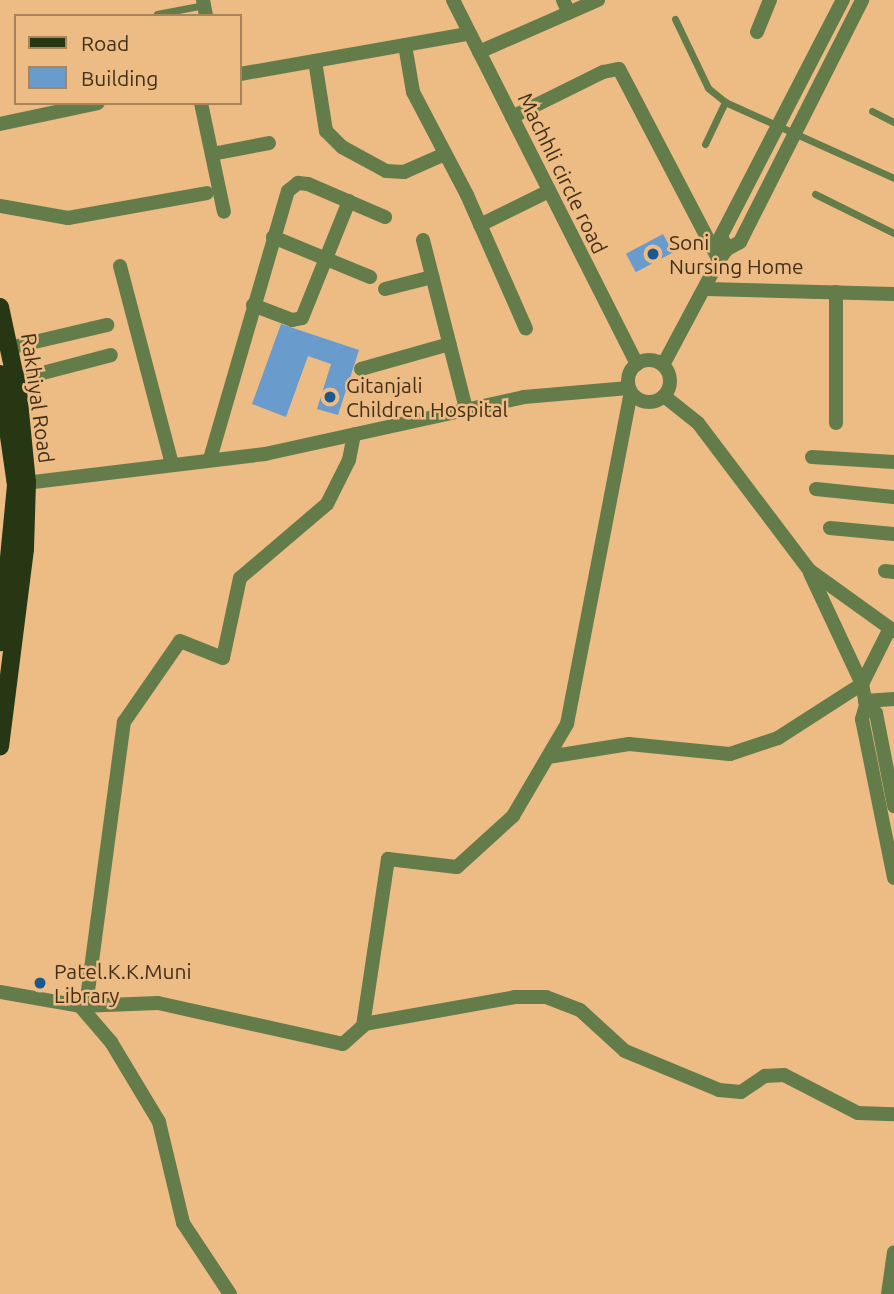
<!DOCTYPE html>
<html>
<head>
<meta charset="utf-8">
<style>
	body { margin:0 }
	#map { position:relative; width:894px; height:1294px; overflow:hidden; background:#edbc85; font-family:Ubuntu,sans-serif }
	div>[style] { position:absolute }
	.building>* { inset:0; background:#699bcc; transform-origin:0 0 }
	.service>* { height:7px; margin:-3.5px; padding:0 3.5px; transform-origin:3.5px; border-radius:3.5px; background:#647c4a }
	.minor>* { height:14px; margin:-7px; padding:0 7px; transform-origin:7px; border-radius:7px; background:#647c4a }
	.tertiary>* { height:14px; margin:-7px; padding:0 7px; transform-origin:7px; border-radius:7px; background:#647c4a }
	.tertiary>.ring { margin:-7px; padding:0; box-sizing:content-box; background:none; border:14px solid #647c4a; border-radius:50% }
	.primary>* { height:18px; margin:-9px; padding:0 9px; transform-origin:9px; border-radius:9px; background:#273714 }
	.dots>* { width:19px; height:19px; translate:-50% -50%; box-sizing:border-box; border:4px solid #edbc85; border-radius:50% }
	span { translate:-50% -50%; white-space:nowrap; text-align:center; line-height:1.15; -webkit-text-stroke:5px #edbc85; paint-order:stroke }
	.street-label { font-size:21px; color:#433019 }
	.poi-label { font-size:21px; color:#433019 }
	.left { translate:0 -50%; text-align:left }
	.legend { position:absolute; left:14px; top:14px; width:228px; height:91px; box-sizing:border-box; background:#edbc85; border:2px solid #a9845a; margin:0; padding:9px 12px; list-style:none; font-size:21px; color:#433019 }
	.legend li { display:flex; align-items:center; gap:14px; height:35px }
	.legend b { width:35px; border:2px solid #a9845a }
</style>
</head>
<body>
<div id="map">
	<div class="building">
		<i style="left:663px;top:234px;width:21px;height:42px;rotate:62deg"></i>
		<i style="clip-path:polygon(281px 324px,359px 350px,338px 415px,317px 409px,331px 364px,308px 356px,286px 417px,252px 404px)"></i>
	</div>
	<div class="service">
		<i style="left:157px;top:14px;width:48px;rotate:-10.8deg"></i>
		<i style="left:675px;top:19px;width:76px;rotate:64.4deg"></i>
		<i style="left:708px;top:88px;width:22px;rotate:39deg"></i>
		<i style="left:725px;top:102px;width:185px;rotate:24.2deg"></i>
		<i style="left:872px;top:111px;width:25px;rotate:27deg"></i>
		<i style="left:705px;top:144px;width:47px;rotate:-64.5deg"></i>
		<i style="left:815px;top:194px;width:88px;rotate:26.3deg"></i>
	</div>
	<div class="minor">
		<i style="left:203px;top:0;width:16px;rotate:79deg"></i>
		<i style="left:453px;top:0;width:408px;rotate:63.2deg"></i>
		<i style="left:563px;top:0;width:14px;rotate:65deg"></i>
		<i style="left:757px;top:32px;width:35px;rotate:-68deg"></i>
		<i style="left:405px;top:45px;width:48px;rotate:80.3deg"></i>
		<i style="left:413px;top:92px;width:116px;rotate:62.3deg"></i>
		<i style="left:467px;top:195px;width:146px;rotate:66.2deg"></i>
		<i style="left:479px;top:52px;width:130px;rotate:-23.6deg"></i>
		<i style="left:315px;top:61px;width:71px;rotate:81.1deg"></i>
		<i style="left:326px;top:131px;width:23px;rotate:45deg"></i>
		<i style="left:342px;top:147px;width:50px;rotate:28.6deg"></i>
		<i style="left:386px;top:171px;width:18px;rotate:3deg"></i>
		<i style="left:404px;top:172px;width:45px;rotate:-23.7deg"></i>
		<i style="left:240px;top:74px;width:231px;rotate:-10deg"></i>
		<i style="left:201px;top:103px;width:111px;rotate:78.1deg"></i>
		<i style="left:512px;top:117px;width:102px;rotate:-26.3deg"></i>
		<i style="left:603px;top:72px;width:16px;rotate:-11deg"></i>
		<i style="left:619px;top:69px;width:216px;rotate:62.4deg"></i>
		<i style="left:0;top:124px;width:100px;rotate:-12.1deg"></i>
		<i style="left:212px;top:154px;width:58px;rotate:-10.9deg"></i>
		<i style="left:0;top:206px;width:69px;rotate:10deg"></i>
		<i style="left:68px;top:218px;width:141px;rotate:-10.2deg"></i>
		<i style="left:480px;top:225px;width:77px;rotate:-26.2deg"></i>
		<i style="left:273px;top:237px;width:105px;rotate:22.4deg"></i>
		<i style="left:423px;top:240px;width:174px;rotate:75.7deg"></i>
		<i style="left:120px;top:266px;width:205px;rotate:75.3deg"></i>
		<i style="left:385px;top:289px;width:49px;rotate:-14.3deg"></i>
		<i style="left:706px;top:289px;width:188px;rotate:1.5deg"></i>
		<i style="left:253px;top:305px;width:42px;rotate:21deg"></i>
		<i style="left:292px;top:320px;width:10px;rotate:-11deg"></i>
		<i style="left:302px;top:318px;width:126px;rotate:-68.1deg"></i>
		<i style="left:9px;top:348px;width:101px;rotate:-13.2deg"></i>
		<i style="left:361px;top:369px;width:92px;rotate:-15.7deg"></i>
		<i style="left:16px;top:380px;width:98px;rotate:-14.7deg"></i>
		<i style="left:836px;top:423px;width:131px;rotate:-90deg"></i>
		<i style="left:812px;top:457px;width:82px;rotate:3.5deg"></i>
		<i style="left:210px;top:459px;width:279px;rotate:-73.8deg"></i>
		<i style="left:288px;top:191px;width:13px;rotate:-39deg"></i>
		<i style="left:298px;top:183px;width:10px;rotate:6deg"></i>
		<i style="left:308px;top:184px;width:84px;rotate:23.2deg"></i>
		<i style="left:17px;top:484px;width:250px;rotate:-6.9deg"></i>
		<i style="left:265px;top:454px;width:265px;rotate:-12.4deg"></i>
		<i style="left:524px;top:397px;width:105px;rotate:-4.9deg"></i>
		<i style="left:816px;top:489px;width:78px;rotate:5.9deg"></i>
		<i style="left:830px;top:528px;width:64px;rotate:5.4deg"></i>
		<i style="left:885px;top:571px;width:9px;rotate:6deg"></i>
		<i style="left:865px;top:701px;width:29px;rotate:-4deg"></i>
		<i style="left:548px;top:757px;width:82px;rotate:-9.1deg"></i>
		<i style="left:629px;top:744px;width:101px;rotate:5.7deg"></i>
		<i style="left:730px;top:754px;width:51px;rotate:-18.4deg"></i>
		<i style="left:778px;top:738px;width:100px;rotate:-32.7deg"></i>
		<i style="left:862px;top:684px;width:60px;rotate:-63.4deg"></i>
		<i style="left:0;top:992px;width:81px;rotate:9.9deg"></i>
		<i style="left:80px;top:1006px;width:78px;rotate:-2.2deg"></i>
		<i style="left:158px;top:1003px;width:189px;rotate:12.5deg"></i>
		<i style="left:343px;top:1044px;width:27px;rotate:-42deg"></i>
		<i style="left:363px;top:1026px;width:169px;rotate:-81.5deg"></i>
		<i style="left:388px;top:859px;width:69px;rotate:6.6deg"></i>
		<i style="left:457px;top:867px;width:76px;rotate:-42.3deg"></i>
		<i style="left:513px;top:816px;width:107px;rotate:-59.6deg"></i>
		<i style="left:567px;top:724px;width:337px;rotate:-79.1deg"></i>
		<i style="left:80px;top:1006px;width:48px;rotate:49.3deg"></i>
		<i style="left:111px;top:1042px;width:93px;rotate:59deg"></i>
		<i style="left:159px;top:1122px;width:104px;rotate:76.6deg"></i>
		<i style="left:183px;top:1223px;width:85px;rotate:56.5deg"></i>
		<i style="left:86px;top:1006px;width:287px;rotate:-82.4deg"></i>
		<i style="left:124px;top:722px;width:98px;rotate:-55.3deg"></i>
		<i style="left:180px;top:641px;width:46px;rotate:21.6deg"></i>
		<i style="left:223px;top:658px;width:82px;rotate:-78deg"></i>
		<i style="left:240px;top:578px;width:114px;rotate:-40.4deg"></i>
		<i style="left:327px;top:504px;width:49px;rotate:-63.4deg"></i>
		<i style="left:349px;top:460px;width:26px;rotate:-79deg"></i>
		<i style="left:364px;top:1024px;width:153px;rotate:-10.1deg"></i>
		<i style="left:515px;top:997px;width:31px"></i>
		<i style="left:546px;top:997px;width:36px;rotate:21deg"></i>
		<i style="left:580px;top:1010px;width:61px;rotate:42.3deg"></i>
		<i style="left:625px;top:1051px;width:102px;rotate:22.5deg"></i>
		<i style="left:719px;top:1090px;width:22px;rotate:5deg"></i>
		<i style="left:741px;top:1092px;width:29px;rotate:-34deg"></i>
		<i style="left:765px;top:1076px;width:19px;rotate:-3deg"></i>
		<i style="left:784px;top:1075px;width:83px;rotate:27.2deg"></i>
		<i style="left:858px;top:1113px;width:36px;rotate:2deg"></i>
	</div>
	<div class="tertiary">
		<i style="left:727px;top:249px;width:14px;rotate:-115deg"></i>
		<i style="left:721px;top:236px;width:266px;rotate:-62.7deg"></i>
		<i class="ring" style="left:628px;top:360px;width:28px;height:28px"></i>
		<i style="left:663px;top:365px;width:119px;rotate:-61.9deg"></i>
		<i style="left:719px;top:260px;width:14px;rotate:-54deg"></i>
		<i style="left:727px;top:249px;width:15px;rotate:-28deg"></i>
		<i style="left:740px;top:242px;width:271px;rotate:-63.2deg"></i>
		<i style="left:664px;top:396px;width:43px;rotate:38.5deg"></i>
		<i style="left:698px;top:423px;width:184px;rotate:52.9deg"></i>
		<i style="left:809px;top:570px;width:105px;rotate:35.7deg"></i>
		<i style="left:810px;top:573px;width:123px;rotate:64.9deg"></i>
		<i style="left:862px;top:684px;width:21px;rotate:79deg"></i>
		<i style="left:866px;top:705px;width:15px;rotate:106deg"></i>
		<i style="left:862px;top:719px;width:162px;rotate:78.6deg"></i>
		<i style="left:866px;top:705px;width:13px;rotate:39deg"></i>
		<i style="left:876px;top:713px;width:95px;rotate:79deg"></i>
		<i style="left:888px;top:1294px;width:42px;rotate:-81.9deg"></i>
	</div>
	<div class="primary">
		<i style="left:0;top:307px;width:86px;rotate:77.9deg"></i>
		<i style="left:18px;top:391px;width:91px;rotate:84.4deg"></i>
		<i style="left:27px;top:482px;width:67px;rotate:91.7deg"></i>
		<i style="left:25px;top:549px;width:199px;rotate:97.2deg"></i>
		<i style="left:0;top:374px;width:112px;rotate:81.8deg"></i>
		<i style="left:16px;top:485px;width:158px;rotate:95.5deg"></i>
	</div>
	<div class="dots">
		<i style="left:653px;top:254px;background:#1b588e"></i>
		<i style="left:330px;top:397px;background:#1b588e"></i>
		<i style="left:40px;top:983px;background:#1b588e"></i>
	</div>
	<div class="street-label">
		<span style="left:563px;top:173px;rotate:64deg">Machhli circle road</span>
		<span style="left:38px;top:398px;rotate:82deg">Rakhiyal Road</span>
	</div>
	<div class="poi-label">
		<span class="left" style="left:669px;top:254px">Soni<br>Nursing Home</span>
		<span class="left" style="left:346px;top:397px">Gitanjali<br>Children Hospital</span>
		<span class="left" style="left:54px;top:983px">Patel.K.K.Muni<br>Library</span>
	</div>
	<ul class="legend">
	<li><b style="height:9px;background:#273714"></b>Road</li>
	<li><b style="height:19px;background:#699bcc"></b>Building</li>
	</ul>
</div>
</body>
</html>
